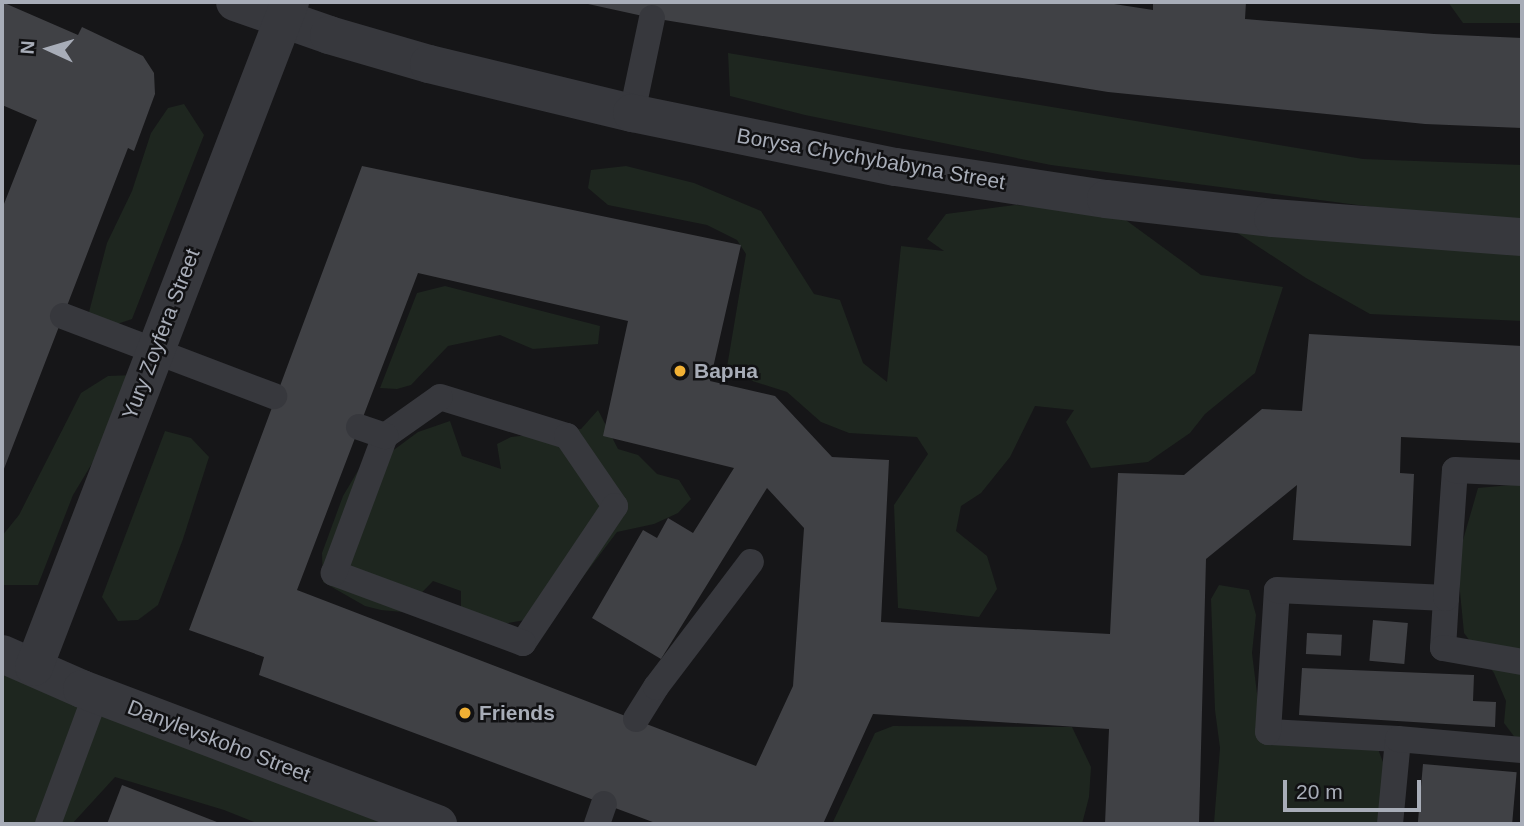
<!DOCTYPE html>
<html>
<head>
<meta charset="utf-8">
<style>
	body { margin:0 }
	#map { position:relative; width:1524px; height:826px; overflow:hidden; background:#161618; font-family:Arial,sans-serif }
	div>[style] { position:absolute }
	.green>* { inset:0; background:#1e261f }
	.building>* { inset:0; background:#404145; transform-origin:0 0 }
	.service>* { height:26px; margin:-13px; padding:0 13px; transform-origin:13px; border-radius:13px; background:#37383d }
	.minor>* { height:38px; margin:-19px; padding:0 19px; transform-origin:19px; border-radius:19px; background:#37383d }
	.dots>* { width:19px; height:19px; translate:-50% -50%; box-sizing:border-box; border:4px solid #111113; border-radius:50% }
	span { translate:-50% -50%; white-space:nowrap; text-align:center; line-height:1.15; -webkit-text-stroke:5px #111113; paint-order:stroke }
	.street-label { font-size:21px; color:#a8adb8 }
	.poi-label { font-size:21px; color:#a8adb8; font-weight:700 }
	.left { translate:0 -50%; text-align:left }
	.frame { position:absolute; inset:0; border:4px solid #a8adb8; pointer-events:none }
	.north { position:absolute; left:14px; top:14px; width:70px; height:70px; -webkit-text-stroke:5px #111113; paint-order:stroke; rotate:274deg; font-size:19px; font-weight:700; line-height:28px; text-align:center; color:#a8adb8 }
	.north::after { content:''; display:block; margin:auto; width:24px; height:32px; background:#a8adb8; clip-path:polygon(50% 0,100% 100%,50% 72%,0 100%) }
	.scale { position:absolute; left:1283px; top:780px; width:138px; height:32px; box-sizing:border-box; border:4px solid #a8adb8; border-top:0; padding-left:9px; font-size:21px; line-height:24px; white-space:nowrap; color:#a8adb8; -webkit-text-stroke:5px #111113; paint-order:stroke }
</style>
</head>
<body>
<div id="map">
	<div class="green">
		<i style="clip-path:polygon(1448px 2px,1522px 2px,1522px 23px,1463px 23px)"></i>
		<i style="clip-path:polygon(728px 53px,1363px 159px,1522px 165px,1522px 221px,1434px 215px,1051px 165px,805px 115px,730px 96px)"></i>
		<i style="clip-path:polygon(184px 104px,204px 135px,132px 319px,111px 326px,88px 316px,107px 243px,132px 191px,151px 133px,168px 108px)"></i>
		<i style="clip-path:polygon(626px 166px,694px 183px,761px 211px,814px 294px,840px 300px,863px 363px,887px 382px,901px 246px,944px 251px,927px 239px,946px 214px,1015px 205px,1090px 211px,1123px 218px,1201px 275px,1283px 287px,1255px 373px,1205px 414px,1190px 433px,1148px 462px,1091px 468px,1066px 422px,1074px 410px,1035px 406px,1010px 457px,981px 493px,961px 506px,956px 531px,987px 556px,997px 589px,979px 617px,898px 608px,894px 505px,928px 454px,917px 437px,849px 433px,821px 422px,787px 392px,737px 376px,727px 367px,746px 254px,737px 240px,707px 225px,608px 205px,588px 188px,591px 170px)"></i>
		<i style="clip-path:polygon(1233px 230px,1522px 247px,1522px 321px,1370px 314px,1306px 278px)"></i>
		<i style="clip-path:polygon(445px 286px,600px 326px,598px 344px,533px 349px,500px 335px,448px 346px,411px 385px,397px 389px,380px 388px,417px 293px)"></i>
		<i style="clip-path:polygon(134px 375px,126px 407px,73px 495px,38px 585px,2px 585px,2px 536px,19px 515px,81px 393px,108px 376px)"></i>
		<i style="clip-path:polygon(598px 410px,618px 449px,638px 455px,657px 474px,679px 480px,691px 499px,678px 513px,654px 524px,617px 532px,554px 615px,497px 625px,461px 615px,461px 591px,433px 581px,403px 612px,381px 610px,365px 606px,323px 582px,322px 553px,343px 496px,369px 452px,391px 452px,418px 432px,450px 421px,462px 456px,501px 469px,497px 444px,511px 437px,581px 429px)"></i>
		<i style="clip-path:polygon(165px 431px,191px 438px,209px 457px,183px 539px,158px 605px,138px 620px,118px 621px,102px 597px)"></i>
		<i style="clip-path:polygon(1522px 484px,1522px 747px,1504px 723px,1506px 701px,1494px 673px,1464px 633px,1457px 561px,1478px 488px)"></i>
		<i style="clip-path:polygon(1219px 585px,1249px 590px,1256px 615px,1252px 653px,1260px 718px,1378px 749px,1386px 770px,1382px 824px,1214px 823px,1220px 748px,1215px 710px,1211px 599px)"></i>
		<i style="clip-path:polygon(2px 670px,404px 824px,259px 824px,224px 810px,115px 777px,72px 824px,2px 824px)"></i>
		<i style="clip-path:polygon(893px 726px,1072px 727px,1091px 767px,1089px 797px,1082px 824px,832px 824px,875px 733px)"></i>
	</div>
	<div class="building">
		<i style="clip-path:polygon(2px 2px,78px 35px,82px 27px,143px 56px,154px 73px,155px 94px,134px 151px,128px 148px,2px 474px,2px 209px,37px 120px,2px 105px)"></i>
		<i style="clip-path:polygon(579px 2px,1101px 2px,1153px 10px,1153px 2px,1246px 2px,1245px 19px,1434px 34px,1522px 38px,1522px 128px,1425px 124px,1108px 92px,652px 18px)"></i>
		<i style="clip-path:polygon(evenodd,362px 166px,741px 245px,710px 381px,775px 396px,832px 457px,889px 460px,881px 622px,1110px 634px,1118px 473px,1184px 475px,1262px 409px,1302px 411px,1309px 334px,1522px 346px,1522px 443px,1401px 437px,1400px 473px,1414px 474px,1411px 546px,1293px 540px,1297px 485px,1206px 559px,1199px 824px,1105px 824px,1109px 729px,873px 714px,823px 824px,658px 824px,259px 675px,264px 657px,189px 630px,362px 166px,418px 273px,628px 321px,603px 436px,734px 468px,693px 533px,668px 518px,657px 538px,643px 530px,592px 618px,661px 659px,767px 488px,804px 528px,793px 686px,756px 766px,297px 590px,418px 273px)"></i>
		<i style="left:1373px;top:620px;width:35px;height:41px;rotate:5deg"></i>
		<i style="left:1307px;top:633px;width:35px;height:21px;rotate:3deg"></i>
		<i style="clip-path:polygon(1302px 668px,1474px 675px,1473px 701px,1496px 702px,1495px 727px,1299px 715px)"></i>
		<i style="left:1423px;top:764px;width:94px;height:60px;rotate:5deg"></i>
		<i style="clip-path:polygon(122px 785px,222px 824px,107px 824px)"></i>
	</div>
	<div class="service">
		<i style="left:632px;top:113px;width:97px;rotate:-78.1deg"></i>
		<i style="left:63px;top:316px;width:226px;rotate:20.8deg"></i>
		<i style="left:440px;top:397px;width:133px;rotate:17.1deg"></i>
		<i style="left:567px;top:436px;width:85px;rotate:55.6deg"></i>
		<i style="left:615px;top:506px;width:165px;rotate:123.9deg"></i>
		<i style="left:523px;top:643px;width:202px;rotate:-159.7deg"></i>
		<i style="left:334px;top:573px;width:146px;rotate:-69.6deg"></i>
		<i style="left:385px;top:436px;width:67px;rotate:-35.3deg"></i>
		<i style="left:359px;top:427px;width:28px;rotate:19deg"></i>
		<i style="left:1446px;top:598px;width:50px;rotate:93.4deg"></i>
		<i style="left:1443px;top:648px;width:80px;rotate:10deg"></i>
		<i style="left:636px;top:719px;width:38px;rotate:-58deg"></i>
		<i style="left:656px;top:687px;width:157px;rotate:-52.8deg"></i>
		<i style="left:1398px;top:739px;width:130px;rotate:-176.9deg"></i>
		<i style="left:1268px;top:732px;width:142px;rotate:-86.4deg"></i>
		<i style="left:1277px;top:590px;width:169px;rotate:2.7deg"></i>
		<i style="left:1446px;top:598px;width:128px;rotate:-86deg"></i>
		<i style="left:1455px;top:470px;width:67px;rotate:2.6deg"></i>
		<i style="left:48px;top:824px;width:139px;rotate:-69.7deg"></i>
		<i style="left:597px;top:824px;width:21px;rotate:-71deg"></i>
		<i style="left:1390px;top:824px;width:85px;rotate:-84.6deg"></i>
		<i style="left:1398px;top:739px;width:124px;rotate:5.1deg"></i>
	</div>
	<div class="minor">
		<i style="left:235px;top:2px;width:100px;rotate:19.3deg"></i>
		<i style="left:329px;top:35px;width:104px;rotate:16.2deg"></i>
		<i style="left:429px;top:64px;width:209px;rotate:13.6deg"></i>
		<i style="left:632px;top:113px;width:269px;rotate:11.6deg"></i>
		<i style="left:896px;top:167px;width:212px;rotate:8.7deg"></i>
		<i style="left:1106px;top:199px;width:168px;rotate:6.5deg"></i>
		<i style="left:1273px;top:218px;width:250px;rotate:4.4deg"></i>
		<i style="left:2px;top:654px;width:87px;rotate:23.6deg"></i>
		<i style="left:82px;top:689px;width:381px;rotate:20.8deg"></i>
		<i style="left:34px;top:667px;width:713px;rotate:-68.95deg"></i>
	</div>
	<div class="dots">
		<i style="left:680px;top:371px;background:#f2b134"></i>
		<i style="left:465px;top:713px;background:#f2b134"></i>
	</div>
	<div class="street-label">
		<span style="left:871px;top:159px;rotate:10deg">Borysa Chychybabyna Street</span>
		<span style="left:161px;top:334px;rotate:-69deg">Yury Zoyfera Street</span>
		<span style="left:219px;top:741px;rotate:21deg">Danylevskoho Street</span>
	</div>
	<div class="poi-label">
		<span class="left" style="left:694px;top:371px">Варна</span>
		<span class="left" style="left:479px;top:713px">Friends</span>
	</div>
	<div class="frame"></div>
	<div class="north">N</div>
	<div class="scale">20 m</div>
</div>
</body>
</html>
